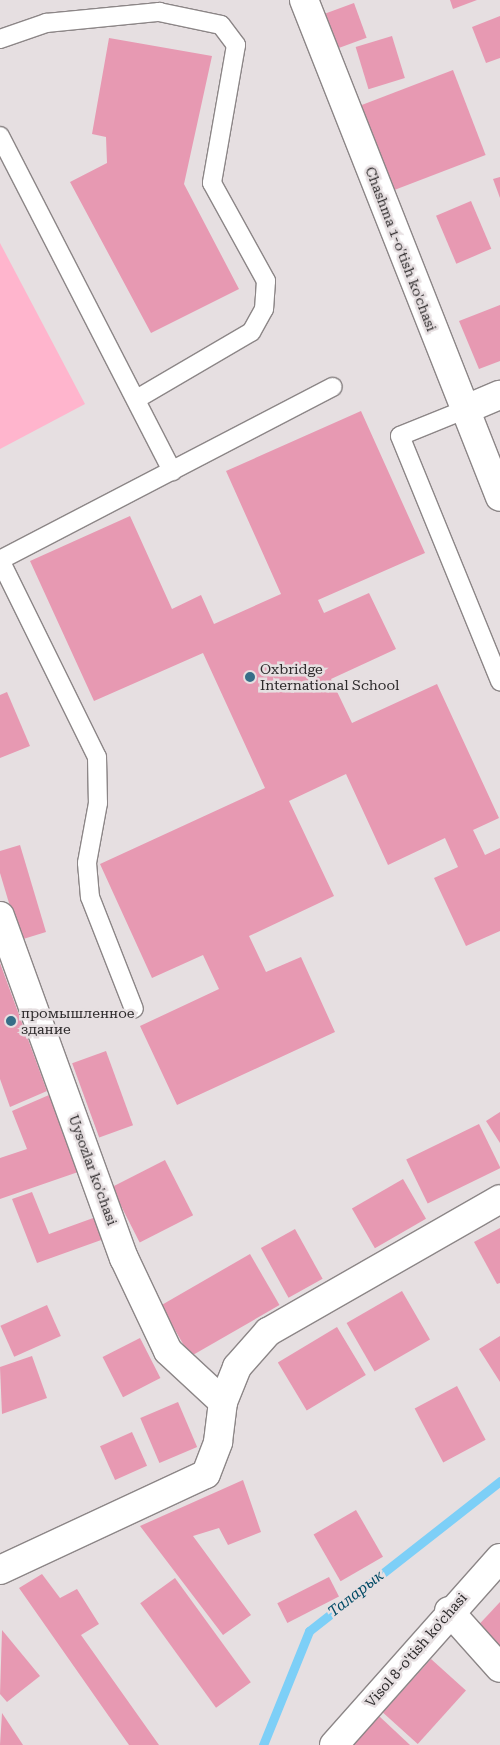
<!DOCTYPE html>
<html>
<head>
<meta charset="utf-8">
<style>
	body { margin:0 }
	#map { position:relative; width:500px; height:1745px; overflow:hidden; background:#e6dfe1; font-family:"Roboto Serif",serif }
	div>[style] { position:absolute }
	.green>* { inset:0; background:#ffb5cd }
	.stream>* { height:9px; margin:-4.5px; padding:0 4.5px; transform-origin:4.5px; border-radius:4.5px; background:#7dcff7 }
	.building>* { inset:0; background:#e799b2; transform-origin:0 0 }
	.roads { filter:drop-shadow(1px 0 #8c8687) drop-shadow(-1px 0 #8c8687) drop-shadow(0 1px #8c8687) drop-shadow(0 -1px #8c8687) }
	.service>* { height:18px; margin:-9px; padding:0 9px; transform-origin:9px; border-radius:9px; background:#fff }
	.minor>* { height:28px; margin:-14px; padding:0 14px; transform-origin:14px; border-radius:14px; background:#fff }
	.dots>* { width:14px; height:14px; translate:-50% -50%; box-sizing:border-box; border:2px solid #e6dfe1; border-radius:50% }
	span { translate:-50% -50%; white-space:nowrap; text-align:center; line-height:1.15; -webkit-text-stroke:5px #e6dfe1; paint-order:stroke }
	.street-label { font-size:14px; color:#2d2a2b }
	.poi-label { font-size:14px; color:#2d2a2b }
	.left { translate:0 -50%; text-align:left }
	.water-label { font-size:15px; color:#014a65; font-style:italic }
</style>
</head>
<body>
<div id="map">
	<div class="green">
		<i style="clip-path:polygon(0 243px,85px 404px,0 449px)"></i>
	</div>
	<div class="stream">
		<i style="left:263px;top:1745px;width:123px;rotate:-68deg"></i>
		<i style="left:309px;top:1631px;width:243px;rotate:-38.1deg"></i>
	</div>
	<div class="building">
		<i style="clip-path:polygon(450px 0,477px 0,453px 9px)"></i>
		<i style="left:354px;top:3px;width:37px;height:34px;rotate:70deg"></i>
		<i style="clip-path:polygon(500px 16px,500px 58px,486px 63px,472px 27px)"></i>
		<i style="left:392px;top:36px;width:44px;height:38px;rotate:73deg"></i>
		<i style="clip-path:polygon(109px 38px,212px 56px,184px 184px,239px 289px,151px 333px,70px 182px,107px 163px,106px 137px,92px 134px)"></i>
		<i style="left:453px;top:70px;width:91px;height:104px;rotate:69deg"></i>
		<i style="clip-path:polygon(500px 177px,500px 198px,493px 179px)"></i>
		<i style="left:471px;top:201px;width:52px;height:38px;rotate:67deg"></i>
		<i style="clip-path:polygon(500px 305px,500px 361px,479px 369px,459px 321px)"></i>
		<i style="clip-path:polygon(361px 411px,425px 553px,318px 600px,324px 613px,369px 593px,396px 649px,331px 679px,352px 723px,437px 684px,499px 818px,473px 830px,485px 855px,500px 848px,500px 931px,466px 946px,434px 878px,458px 867px,445px 838px,388px 865px,346px 774px,289px 801px,334px 896px,249px 936px,266px 972px,301px 957px,335px 1032px,177px 1105px,140px 1026px,219px 989px,203px 955px,152px 978px,100px 864px,265px 788px,203px 653px,94px 701px,30px 561px,130px 516px,172px 609px,201px 595px,214px 624px,281px 594px,226px 471px)"></i>
		<i style="clip-path:polygon(7px 692px,30px 746px,0 758px,0 695px)"></i>
		<i style="clip-path:polygon(20px 845px,46px 932px,20px 940px,0 873px,0 851px)"></i>
		<i style="clip-path:polygon(0 963px,47px 1091px,10px 1107px,0 1079px)"></i>
		<i style="left:106px;top:1051px;width:79px;height:36px;rotate:70deg"></i>
		<i style="clip-path:polygon(49px 1095px,81px 1171px,0 1199px,0 1158px,27px 1149px,12px 1111px)"></i>
		<i style="clip-path:polygon(500px 1112px,500px 1143px,486px 1121px)"></i>
		<i style="left:479px;top:1124px;width:49px;height:81px;rotate:64deg"></i>
		<i style="left:165px;top:1160px;width:62px;height:60px;rotate:63deg"></i>
		<i style="left:403px;top:1179px;width:46px;height:59px;rotate:60deg"></i>
		<i style="clip-path:polygon(32px 1192px,49px 1234px,96px 1217px,104px 1239px,37px 1263px,12px 1199px)"></i>
		<i style="clip-path:polygon(500px 1228px,500px 1283px,497px 1284px,474px 1242px)"></i>
		<i style="left:295px;top:1229px;width:57px;height:39px;rotate:61deg"></i>
		<i style="left:250px;top:1254px;width:59px;height:103px;rotate:60deg"></i>
		<i style="left:402px;top:1291px;width:56px;height:64px;rotate:60deg"></i>
		<i style="left:47px;top:1305px;width:34px;height:51px;rotate:66deg"></i>
		<i style="left:337px;top:1327px;width:56px;height:69px;rotate:59deg"></i>
		<i style="clip-path:polygon(500px 1336px,500px 1382px,479px 1349px)"></i>
		<i style="left:140px;top:1338px;width:45px;height:42px;rotate:63deg"></i>
		<i style="clip-path:polygon(32px 1356px,47px 1398px,2px 1414px,0 1367px)"></i>
		<i style="left:457px;top:1386px;width:61px;height:48px;rotate:62deg"></i>
		<i style="left:178px;top:1402px;width:49px;height:41px;rotate:67deg"></i>
		<i style="left:132px;top:1432px;width:37px;height:35px;rotate:66deg"></i>
		<i style="clip-path:polygon(243px 1480px,261px 1532px,228px 1545px,219px 1528px,193px 1536px,251px 1615px,223px 1635px,140px 1526px)"></i>
		<i style="left:356px;top:1510px;width:54px;height:49px;rotate:60deg"></i>
		<i style="clip-path:polygon(42px 1574px,60px 1598px,77px 1589px,99px 1624px,81px 1635px,159px 1745px,129px 1745px,19px 1588px)"></i>
		<i style="left:329px;top:1577px;width:22px;height:58px;rotate:63deg"></i>
		<i style="left:175px;top:1578px;width:129px;height:43px;rotate:54deg"></i>
		<i style="clip-path:polygon(500px 1602px,500px 1653px,472px 1632px)"></i>
		<i style="clip-path:polygon(2px 1630px,40px 1676px,7px 1702px,0 1694px)"></i>
		<i style="left:431px;top:1659px;width:47px;height:72px;rotate:42deg"></i>
		<i style="clip-path:polygon(2px 1713px,23px 1745px,0 1745px)"></i>
		<i style="clip-path:polygon(379px 1716px,410px 1745px,351px 1745px)"></i>
	</div>
	<div class="roads">
		<div class="service">
			<i style="left:0;top:39px;width:49px;rotate:-19.2deg"></i>
			<i style="left:46px;top:23px;width:114px;rotate:-5.6deg"></i>
			<i style="left:159px;top:12px;width:63px;rotate:11.8deg"></i>
			<i style="left:221px;top:25px;width:25px;rotate:53deg"></i>
			<i style="left:236px;top:45px;width:140px;rotate:99.9deg"></i>
			<i style="left:212px;top:183px;width:112px;rotate:61.1deg"></i>
			<i style="left:266px;top:281px;width:28px;rotate:94deg"></i>
			<i style="left:264px;top:309px;width:26px;rotate:119deg"></i>
			<i style="left:251px;top:332px;width:132px;rotate:149.6deg"></i>
			<i style="left:0;top:136px;width:377px;rotate:62.8deg"></i>
			<i style="left:464px;top:410px;width:69px;rotate:157.9deg"></i>
			<i style="left:400px;top:436px;width:265px;rotate:67.8deg"></i>
			<i style="left:0;top:560px;width:220px;rotate:63.8deg"></i>
			<i style="left:97px;top:757px;width:46px;rotate:88.8deg"></i>
			<i style="left:98px;top:803px;width:61px;rotate:100.4deg"></i>
			<i style="left:87px;top:863px;width:34px;rotate:85deg"></i>
			<i style="left:90px;top:897px;width:120px;rotate:68.6deg"></i>
			<i style="left:0;top:560px;width:375px;rotate:-27.5deg"></i>
		</div>
		<div class="minor">
			<i style="left:304px;top:0;width:534px;rotate:68.48deg"></i>
			<i style="left:464px;top:410px;width:39px;rotate:-23deg"></i>
			<i style="left:0;top:916px;width:364px;rotate:70.1deg"></i>
			<i style="left:124px;top:1258px;width:103px;rotate:64.7deg"></i>
			<i style="left:168px;top:1351px;width:75px;rotate:42.8deg"></i>
			<i style="left:0;top:1570px;width:227px;rotate:-25deg"></i>
			<i style="left:206px;top:1474px;width:34px;rotate:-69deg"></i>
			<i style="left:218px;top:1442px;width:40px;rotate:-82.9deg"></i>
			<i style="left:223px;top:1402px;width:38px;rotate:-68deg"></i>
			<i style="left:237px;top:1367px;width:47px;rotate:-48.5deg"></i>
			<i style="left:268px;top:1332px;width:267px;rotate:-29.8deg"></i>
			<i style="left:449px;top:1611px;width:76px;rotate:48.2deg"></i>
			<i style="left:334px;top:1745px;width:250px;rotate:-48.4deg"></i>
		</div>
	</div>
	<div class="dots">
		<i style="left:250px;top:677px;background:#366e88"></i>
		<i style="left:11px;top:1021px;background:#366e88"></i>
	</div>
	<div class="street-label">
		<span style="left:401px;top:249px;rotate:69deg">Chashma 1-o'tish ko'chasi</span>
		<span style="left:93px;top:1170px;rotate:70deg">Uysozlar ko'chasi</span>
		<span style="left:416px;top:1650px;rotate:-49deg">Visol 8-o'tish ko'chasi</span>
	</div>
	<div class="poi-label">
		<span class="left" style="left:260px;top:677px">Oxbridge<br>International School</span>
		<span class="left" style="left:21px;top:1021px">промышленное<br>здание</span>
	</div>
	<div class="water-label">
		<span style="left:356px;top:1594px;rotate:-38deg">Таларык</span>
	</div>
</div>
</body>
</html>
